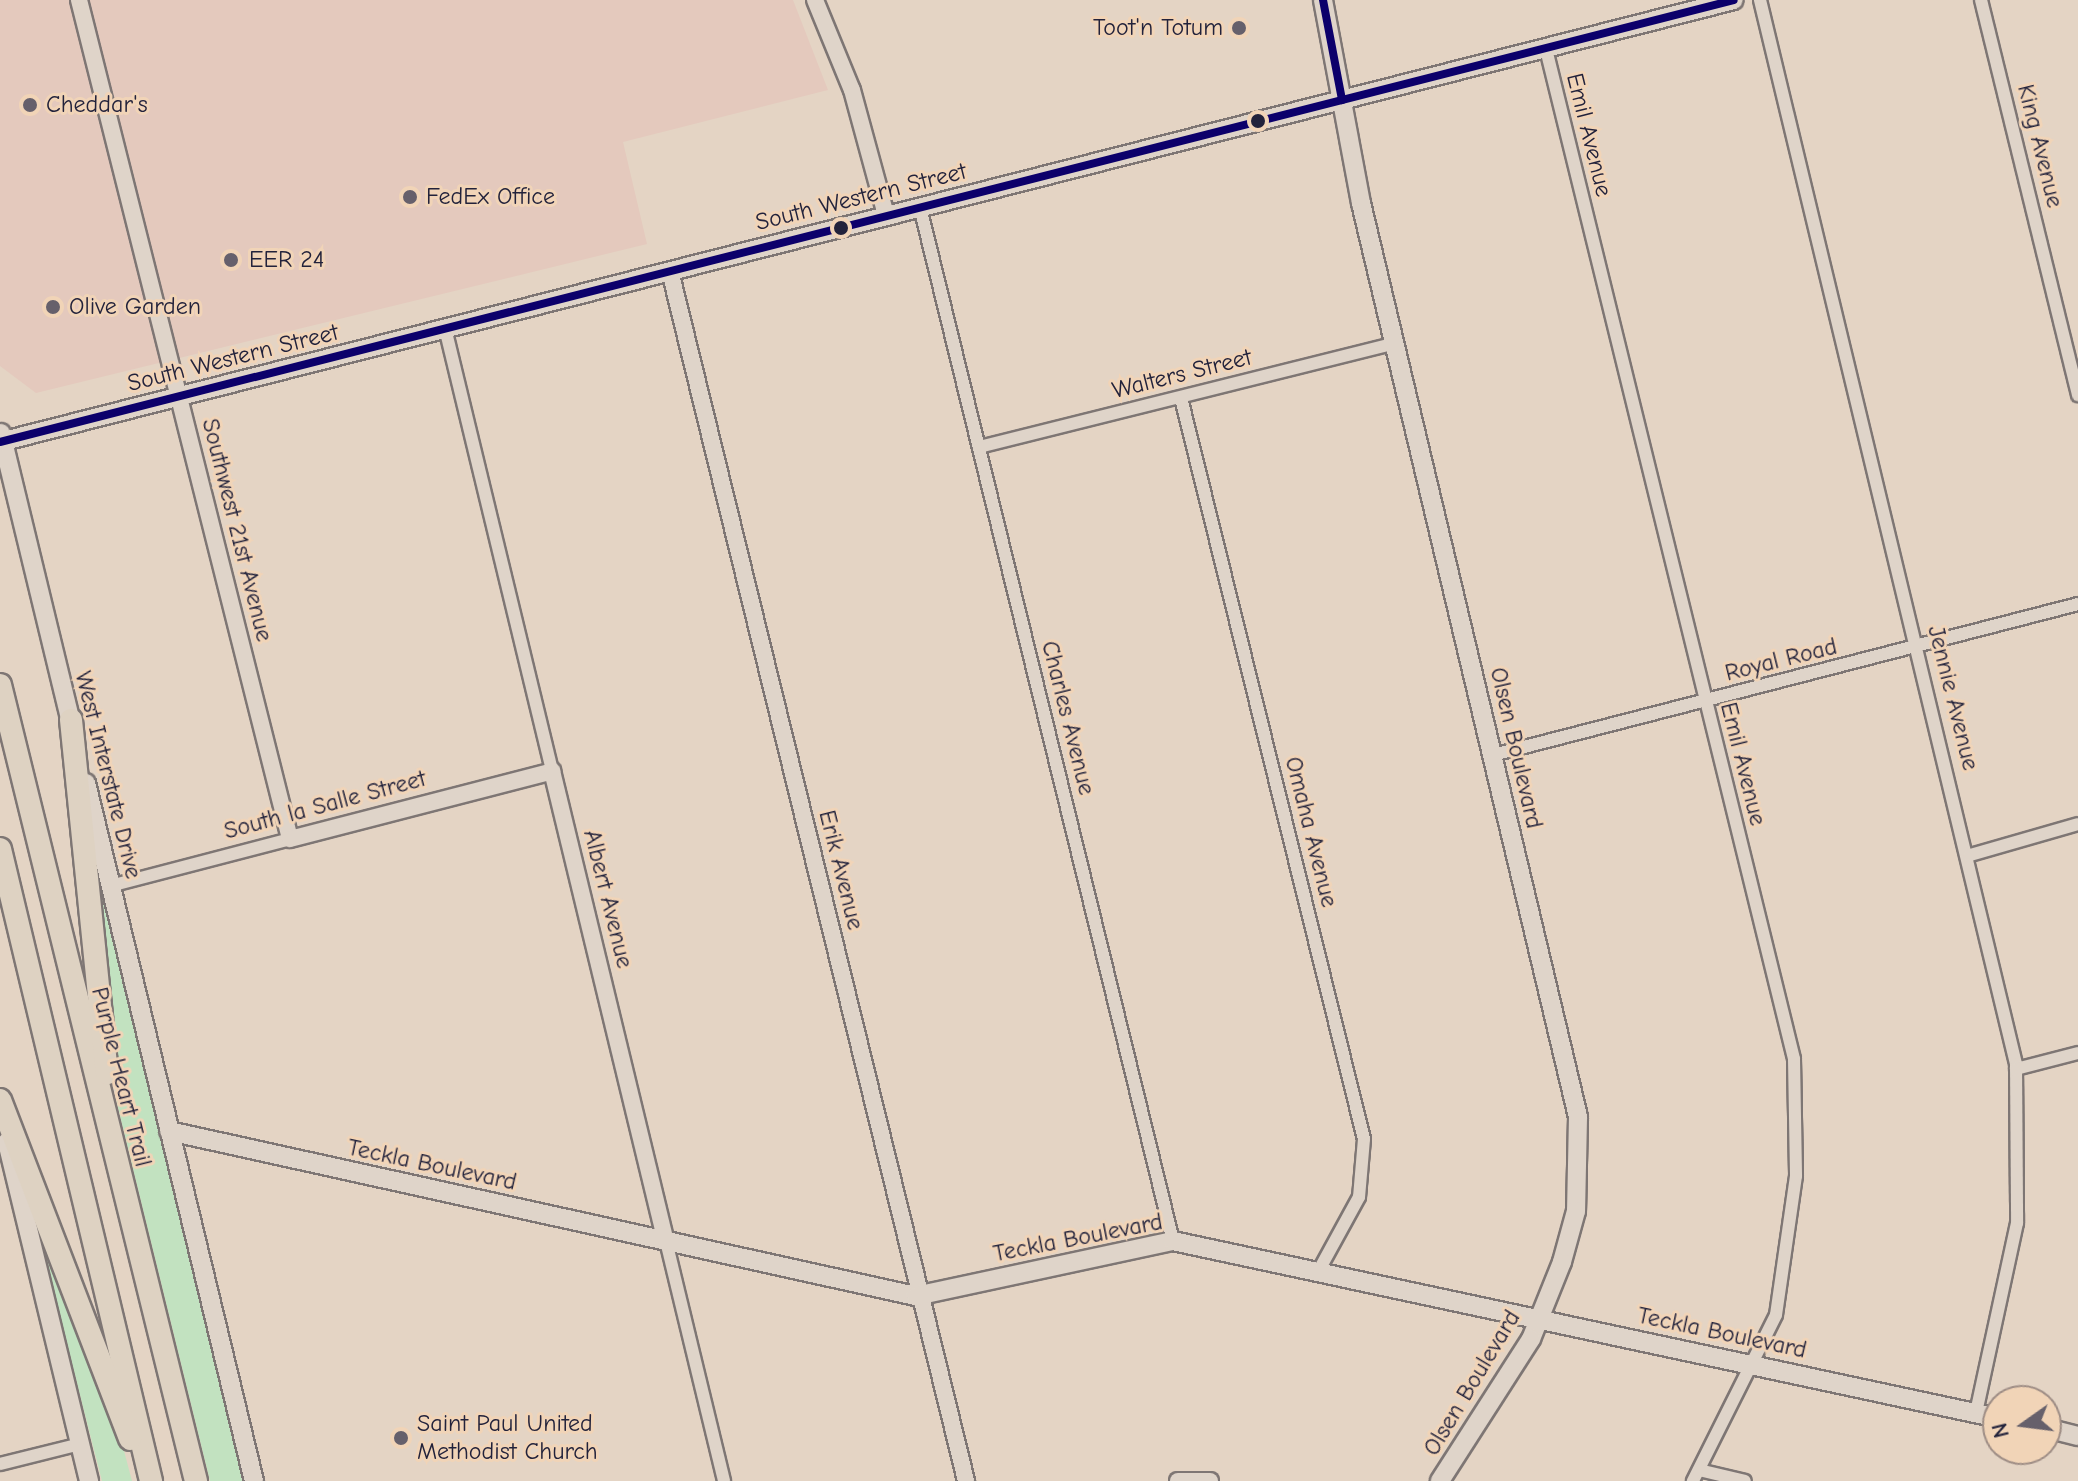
<!DOCTYPE html>
<html>
<head>
<meta charset="utf-8">
<style>
	body { margin:0 }
	#map { position:relative; width:2078px; height:1481px; overflow:hidden; background:#e4d4c4; font-family:"Comic Neue",sans-serif }
	div>[style] { position:absolute }
	.built>* { inset:0; background:#e4c9bd }
	.green>* { inset:0; background:#c2e2c0 }
	.roads { filter:drop-shadow(2px 0 #7e7674) drop-shadow(-2px 0 #7e7674) drop-shadow(0 2px #7e7674) drop-shadow(0 -2px #7e7674) }
	.minor>* { height:12px; margin:-6px; padding:0 6px; transform-origin:6px; border-radius:6px; background:#dfd4c9 }
	.tertiary>* { height:16px; margin:-8px; padding:0 8px; transform-origin:8px; border-radius:8px; background:#dfd4c9 }
	.secondary>* { height:18px; margin:-9px; padding:0 9px; transform-origin:9px; border-radius:9px; background:#dfd4c9 }
	.motorway>* { height:22px; margin:-11px; padding:0 11px; transform-origin:11px; border-radius:11px; background:#ded2c2 }
	.bus-1>* { height:8px; margin:-4px; padding:0 4px; transform-origin:4px; border-radius:4px; background:#0c006b }
	.dots>* { width:22px; height:22px; translate:-50% -50%; box-sizing:border-box; border:4px solid #f1d4b7; border-radius:50% }
	span { translate:-50% -50%; white-space:nowrap; text-align:center; line-height:1.15; -webkit-text-stroke:6px #f1d4b7; paint-order:stroke }
	.poi-label { font-size:24px; color:#22223b }
	.right { translate:-100% -50%; text-align:right }
	.left { translate:0 -50%; text-align:left }
	.street-label { font-size:24px; color:#22223b }
	.north { position:absolute; left:1982px; top:1385px; width:80px; height:80px; box-sizing:border-box; background:#f1d4b7; border:2px solid #9e8d85; border-radius:50%; rotate:256deg; font-size:22px; font-weight:700; line-height:32px; text-align:center; color:#22223b }
	.north::after { content:''; display:block; margin:auto; width:28px; height:36px; background:#66606b; clip-path:polygon(50% 0,100% 100%,50% 72%,0 100%) }
</style>
</head>
<body>
<div id="map">
	<div class="built">
		<i style="clip-path:polygon(0 0,793px 0,828px 90px,623px 142px,647px 244px,36px 393px,0 366px)"></i>
	</div>
	<div class="green">
		<i style="clip-path:polygon(95px 866px,245px 1481px,210px 1481px,118px 1108px,101px 988px)"></i>
		<i style="clip-path:polygon(47px 1234px,119px 1432px,132px 1481px,102px 1481px,39px 1235px)"></i>
	</div>
	<div class="roads">
		<div class="minor">
			<i style="left:1760px;top:0;width:1094px;rotate:76.47deg"></i>
			<i style="left:2016px;top:1064px;width:159px;rotate:89.6deg"></i>
			<i style="left:2017px;top:1223px;width:194px;rotate:102.2deg"></i>
			<i style="left:1981px;top:0;width:407px;rotate:76.2deg"></i>
			<i style="left:1546px;top:49px;width:1040px;rotate:76.2deg"></i>
			<i style="left:1794px;top:1059px;width:117px;rotate:89deg"></i>
			<i style="left:1796px;top:1176px;width:140px;rotate:98.2deg"></i>
			<i style="left:1776px;top:1315px;width:186px;rotate:116.6deg"></i>
			<i style="left:920px;top:207px;width:1065px;rotate:76.25deg"></i>
			<i style="left:445px;top:328px;width:456px;rotate:76.4deg"></i>
			<i style="left:1181px;top:398px;width:763px;rotate:76.13deg"></i>
			<i style="left:1364px;top:1139px;width:58px;rotate:94.9deg"></i>
			<i style="left:1359px;top:1197px;width:83px;rotate:118.7deg"></i>
			<i style="left:979px;top:447px;width:429px;rotate:-14deg"></i>
			<i style="left:1493px;top:755px;width:604px;rotate:-14.47deg"></i>
			<i style="left:1970px;top:855px;width:112px;rotate:-16deg"></i>
			<i style="left:110px;top:886px;width:186px;rotate:-14.6deg"></i>
			<i style="left:2016px;top:1069px;width:64px;rotate:-14.5deg"></i>
			<i style="left:666px;top:1241px;width:247px;rotate:76.4deg"></i>
			<i style="left:0;top:1464px;width:82px;rotate:-14deg"></i>
			<i style="left:1699px;top:1470px;width:47px;rotate:13.4deg"></i>
		</div>
		<div class="tertiary">
			<i style="left:79px;top:0;width:865px;rotate:75.88deg"></i>
			<i style="left:290px;top:839px;width:271px;rotate:-14.5deg"></i>
			<i style="left:552px;top:771px;width:484px;rotate:76.4deg"></i>
			<i style="left:815px;top:0;width:97px;rotate:67.7deg"></i>
			<i style="left:852px;top:90px;width:130px;rotate:74.8deg"></i>
			<i style="left:670px;top:271px;width:1246px;rotate:76.25deg"></i>
			<i style="left:1178px;top:1481px;width:32px"></i>
		</div>
		<div class="secondary">
			<i style="left:1323px;top:0;width:207px;rotate:79.4deg"></i>
			<i style="left:1361px;top:203px;width:939px;rotate:76.64deg"></i>
			<i style="left:1578px;top:1117px;width:94px;rotate:91.2deg"></i>
			<i style="left:1576px;top:1211px;width:53px;rotate:105.4deg"></i>
			<i style="left:1562px;top:1262px;width:83px;rotate:111.9deg"></i>
			<i style="left:1531px;top:1339px;width:169px;rotate:122.7deg"></i>
			<i style="left:1px;top:433px;width:307px;rotate:76.4deg"></i>
			<i style="left:0;top:442px;width:1789px;rotate:-14.3deg"></i>
			<i style="left:86px;top:783px;width:718px;rotate:76.47deg"></i>
			<i style="left:169px;top:1131px;width:765px;rotate:12.46deg"></i>
			<i style="left:916px;top:1296px;width:263px;rotate:-12.1deg"></i>
			<i style="left:1173px;top:1241px;width:844px;rotate:12.11deg"></i>
			<i style="left:7px;top:1142px;width:349px;rotate:76.4deg"></i>
			<i style="left:2046px;top:1428px;width:33px;rotate:14deg"></i>
		</div>
		<div class="motorway">
			<i style="left:0;top:685px;width:820px;rotate:76.17deg"></i>
			<i style="left:71px;top:720px;width:355px;rotate:84.2deg"></i>
			<i style="left:0;top:849px;width:650px;rotate:76.56deg"></i>
			<i style="left:0;top:1100px;width:363px;rotate:69deg"></i>
		</div>
	</div>
	<div class="bus-1">
		<i style="left:1323px;top:0;width:102px;rotate:79.2deg"></i>
		<i style="left:0;top:442px;width:1789px;rotate:-14.3deg"></i>
	</div>
	<div class="dots">
		<i style="left:1239px;top:28px;background:#66606b"></i>
		<i style="left:30px;top:105px;background:#66606b"></i>
		<i style="left:1258px;top:121px;background:#22223b"></i>
		<i style="left:410px;top:197px;background:#66606b"></i>
		<i style="left:841px;top:228px;background:#22223b"></i>
		<i style="left:231px;top:260px;background:#66606b"></i>
		<i style="left:53px;top:307px;background:#66606b"></i>
		<i style="left:401px;top:1438px;background:#66606b"></i>
	</div>
	<div class="poi-label">
		<span class="right" style="left:1223px;top:28px">Toot'n Totum</span>
		<span class="left" style="left:46px;top:105px">Cheddar's</span>
		<span class="left" style="left:426px;top:197px">FedEx Office</span>
		<span class="left" style="left:249px;top:260px">EER 24</span>
		<span class="left" style="left:69px;top:307px">Olive Garden</span>
		<span class="left" style="left:417px;top:1438px">Saint Paul United<br>Methodist Church</span>
	</div>
	<div class="street-label">
		<span style="left:1589px;top:135px;rotate:76deg">Emil Avenue</span>
		<span style="left:2040px;top:146px;rotate:76deg">King Avenue</span>
		<span style="left:861px;top:197px;rotate:-14deg">South Western Street</span>
		<span style="left:233px;top:358px;rotate:-14deg">South Western Street</span>
		<span style="left:1182px;top:374px;rotate:-14deg">Walters Street</span>
		<span style="left:237px;top:530px;rotate:76deg">Southwest 21st Avenue</span>
		<span style="left:1781px;top:660px;rotate:-14deg">Royal Road</span>
		<span style="left:1953px;top:698px;rotate:76deg">Jennie Avenue</span>
		<span style="left:1068px;top:718px;rotate:76deg">Charles Avenue</span>
		<span style="left:1516px;top:748px;rotate:77deg">Olsen Boulevard</span>
		<span style="left:1743px;top:764px;rotate:76deg">Emil Avenue</span>
		<span style="left:108px;top:775px;rotate:76deg">West Interstate Drive</span>
		<span style="left:325px;top:805px;rotate:-15deg">South la Salle Street</span>
		<span style="left:1311px;top:832px;rotate:76deg">Omaha Avenue</span>
		<span style="left:841px;top:870px;rotate:76deg">Erik Avenue</span>
		<span style="left:608px;top:899px;rotate:76deg">Albert Avenue</span>
		<span style="left:121px;top:1077px;rotate:76deg">Purple Heart Trail</span>
		<span style="left:432px;top:1165px;rotate:12deg">Teckla Boulevard</span>
		<span style="left:1078px;top:1238px;rotate:-11deg">Teckla Boulevard</span>
		<span style="left:1722px;top:1333px;rotate:12deg">Teckla Boulevard</span>
		<span style="left:1472px;top:1383px;rotate:-59deg">Olsen Boulevard</span>
	</div>
	<div class="north">N</div>
</div>
</body>
</html>
